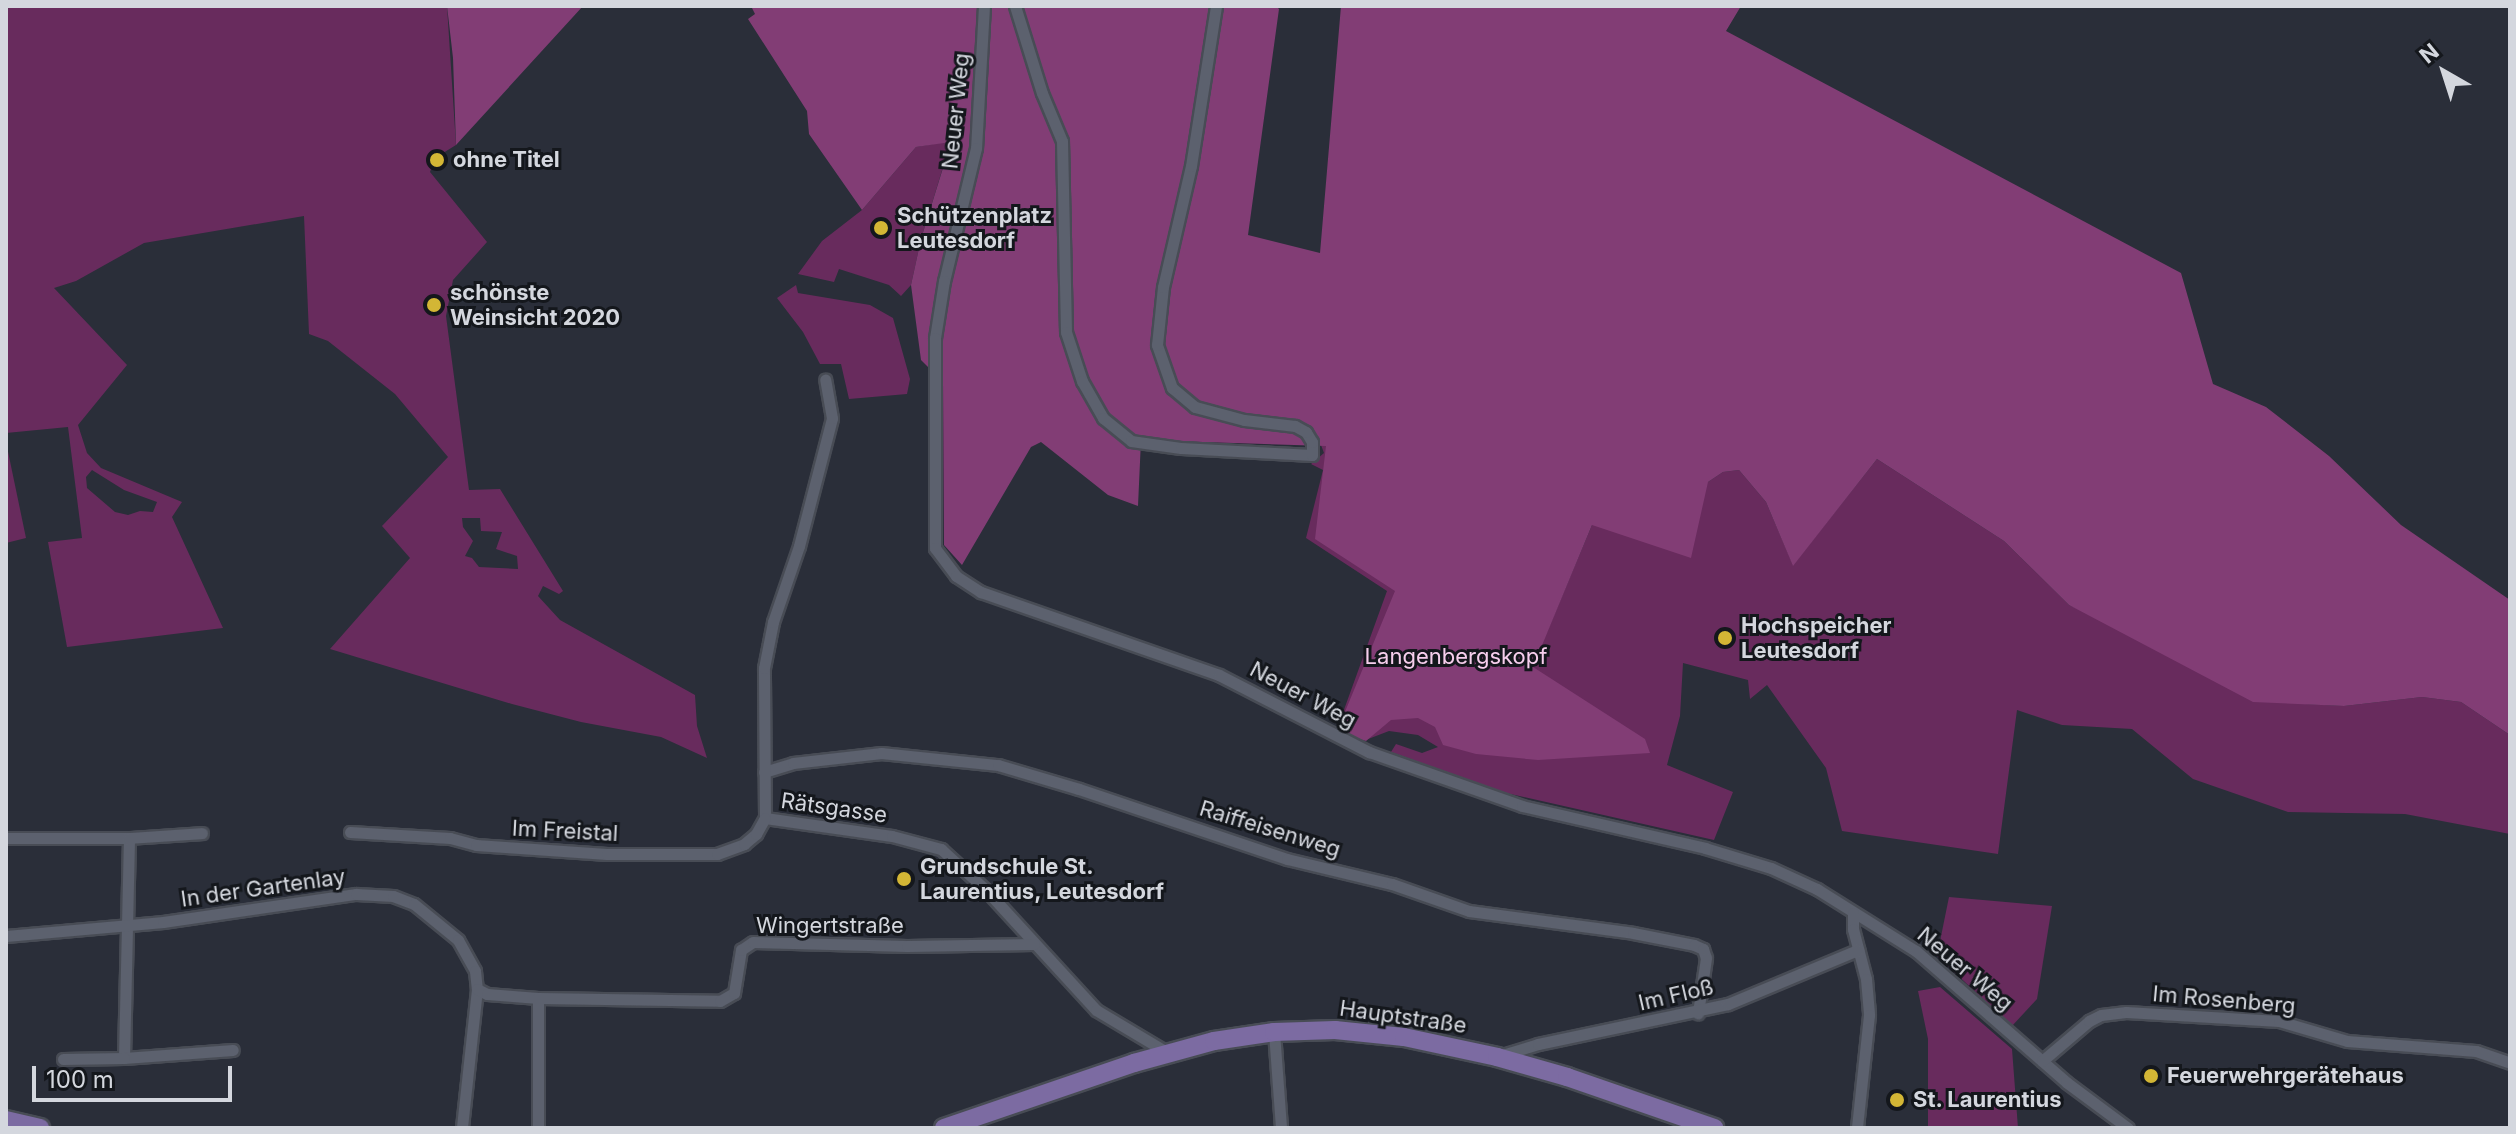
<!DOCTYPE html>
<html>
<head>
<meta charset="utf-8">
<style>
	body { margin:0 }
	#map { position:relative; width:2516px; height:1134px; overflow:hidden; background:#2a2e39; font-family:Inter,sans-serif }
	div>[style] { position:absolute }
	.green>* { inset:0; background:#682b5d }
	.forest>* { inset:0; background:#823d75 }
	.roads { filter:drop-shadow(2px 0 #484c55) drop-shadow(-2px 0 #484c55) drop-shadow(0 2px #484c55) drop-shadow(0 -2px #484c55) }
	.street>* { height:11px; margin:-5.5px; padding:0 5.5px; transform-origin:5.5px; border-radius:5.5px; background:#5c616e }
	.primary>* { height:18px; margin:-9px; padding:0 9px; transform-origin:9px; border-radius:9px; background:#7c6ba2 }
	.dots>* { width:22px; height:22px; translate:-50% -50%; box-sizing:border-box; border:4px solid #14171c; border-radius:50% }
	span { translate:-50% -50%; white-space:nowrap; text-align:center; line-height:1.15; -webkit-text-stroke:6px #14171c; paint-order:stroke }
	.street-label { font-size:22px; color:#d4d7de }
	.poi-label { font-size:22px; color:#d4d7de; font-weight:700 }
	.left { translate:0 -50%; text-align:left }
	.park-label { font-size:22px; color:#f6ceec }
	.frame { position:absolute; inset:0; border:8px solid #d4d7de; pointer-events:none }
	.north { position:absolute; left:2404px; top:32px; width:80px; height:80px; -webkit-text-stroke:6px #14171c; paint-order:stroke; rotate:321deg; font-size:22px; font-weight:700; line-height:32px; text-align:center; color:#d4d7de }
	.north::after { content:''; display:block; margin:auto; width:28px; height:36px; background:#d4d7de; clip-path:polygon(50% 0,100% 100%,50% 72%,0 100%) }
	.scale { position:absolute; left:32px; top:1066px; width:200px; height:36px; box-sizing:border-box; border:4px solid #d4d7de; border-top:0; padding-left:10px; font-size:24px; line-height:28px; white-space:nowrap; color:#d4d7de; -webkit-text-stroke:6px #14171c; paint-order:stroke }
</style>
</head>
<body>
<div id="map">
	<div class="green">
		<i style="clip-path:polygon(evenodd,6px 6px,447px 6px,456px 145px,435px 158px,430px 172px,487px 242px,453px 280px,446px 316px,469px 490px,500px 489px,563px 591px,559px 594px,543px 586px,538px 596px,560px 620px,695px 695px,697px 726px,707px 758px,661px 737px,581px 722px,512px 704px,330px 649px,410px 558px,382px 526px,448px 457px,395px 394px,328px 341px,309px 334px,304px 216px,144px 243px,76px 281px,54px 288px,127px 365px,78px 425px,87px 453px,101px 468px,182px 502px,172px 517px,223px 628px,67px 647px,48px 542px,82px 538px,68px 427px,6px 433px,6px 6px,92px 470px,124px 490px,157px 502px,153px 512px,140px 511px,128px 515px,115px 512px,87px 488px,86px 477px,92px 470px,6px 6px,462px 518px,480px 518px,481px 531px,502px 532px,496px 549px,517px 556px,518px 569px,479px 567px,472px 558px,465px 556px,473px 541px,463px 527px,462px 518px)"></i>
		<i style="clip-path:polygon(951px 141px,921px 239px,911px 285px,901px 296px,889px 285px,839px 269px,834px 282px,798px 274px,822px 241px,862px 210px,916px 147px)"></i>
		<i style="clip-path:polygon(796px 285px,798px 293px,870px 305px,893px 318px,910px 379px,907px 394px,849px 399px,841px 364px,820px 364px,803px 332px,777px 298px)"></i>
		<i style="clip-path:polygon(1318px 437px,1547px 632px,1592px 525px,1708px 482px,1723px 472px,1739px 470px,1766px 502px,1793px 565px,1877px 459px,2004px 541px,2069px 605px,2305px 704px,2344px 706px,2422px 697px,2461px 702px,2510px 735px,2510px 834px,2405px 814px,2288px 812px,2193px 779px,2132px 729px,2062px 725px,2017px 710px,1998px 854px,1842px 831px,1826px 768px,1767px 685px,1750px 699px,1748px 680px,1683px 663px,1680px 716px,1667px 765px,1733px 792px,1714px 840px,1506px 793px,1391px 752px,1396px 744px,1422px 753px,1438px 747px,1418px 735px,1389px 731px,1363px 741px,1337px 729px,1387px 591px,1306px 538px,1323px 470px,1311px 464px,1324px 453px)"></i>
		<i style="clip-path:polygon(6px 442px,26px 538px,6px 543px)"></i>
		<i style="clip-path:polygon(1949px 897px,2052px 906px,2037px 999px,2012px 1026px,1937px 956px)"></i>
		<i style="clip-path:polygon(1940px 987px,2012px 1049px,2018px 1128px,1928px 1128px,1928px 1039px,1918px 991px)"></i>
	</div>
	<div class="forest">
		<i style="clip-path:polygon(447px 6px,583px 6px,456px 145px,453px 58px)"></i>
		<i style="clip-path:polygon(751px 6px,1276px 6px,1279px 9px,1248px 235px,1320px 253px,1341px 6px,1741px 6px,1726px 31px,2181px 273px,2213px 384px,2266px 407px,2329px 456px,2401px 525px,2510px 600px,2510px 735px,2461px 702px,2422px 697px,2344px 706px,2253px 702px,2069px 605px,2004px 541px,1877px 459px,1793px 566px,1766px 502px,1739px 470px,1723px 472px,1708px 482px,1691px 558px,1592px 525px,1533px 667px,1645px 739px,1650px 753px,1538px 760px,1476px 754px,1443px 745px,1435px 727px,1418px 718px,1391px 720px,1366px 741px,1337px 731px,1395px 591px,1315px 539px,1326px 446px,1141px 440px,1138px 506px,1108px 495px,1041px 442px,1031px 447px,962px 565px,944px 545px,943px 382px,921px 360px,911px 285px,921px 239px,951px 142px,916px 147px,862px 210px,809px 134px,807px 111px,748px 19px,755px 14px)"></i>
	</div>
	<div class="roads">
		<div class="street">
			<i style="left:984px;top:6px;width:142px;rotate:93.2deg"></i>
			<i style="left:976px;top:148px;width:137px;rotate:103.5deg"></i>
			<i style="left:944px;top:281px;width:58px;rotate:99deg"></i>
			<i style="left:935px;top:338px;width:210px;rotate:90deg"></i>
			<i style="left:935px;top:548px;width:35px;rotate:53deg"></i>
			<i style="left:956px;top:576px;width:30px;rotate:33deg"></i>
			<i style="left:981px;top:592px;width:252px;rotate:19.2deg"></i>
			<i style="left:1219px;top:675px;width:169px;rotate:27.2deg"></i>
			<i style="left:1369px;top:752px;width:162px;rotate:19.4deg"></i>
			<i style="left:1522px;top:806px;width:188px;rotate:12.9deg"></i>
			<i style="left:1705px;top:848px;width:69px;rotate:16.9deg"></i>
			<i style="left:1771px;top:868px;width:51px;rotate:24.5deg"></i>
			<i style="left:1817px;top:889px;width:117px;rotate:32.1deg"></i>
			<i style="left:1916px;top:951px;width:199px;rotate:41.1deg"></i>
			<i style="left:2066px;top:1082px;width:77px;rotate:36.6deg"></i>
			<i style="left:1015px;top:6px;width:91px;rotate:72.8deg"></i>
			<i style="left:1042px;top:93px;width:52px;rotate:67.4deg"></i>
			<i style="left:1062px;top:141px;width:191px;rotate:88.8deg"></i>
			<i style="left:1066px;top:332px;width:52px;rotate:71.9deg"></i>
			<i style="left:1082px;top:381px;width:43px;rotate:60.4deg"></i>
			<i style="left:1103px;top:418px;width:36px;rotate:39deg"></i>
			<i style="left:1131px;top:441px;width:50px;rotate:8deg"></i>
			<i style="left:1181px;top:448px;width:131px;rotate:3.1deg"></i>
			<i style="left:1312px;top:455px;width:13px;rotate:-90deg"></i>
			<i style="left:1312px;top:442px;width:12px;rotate:-121deg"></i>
			<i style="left:1306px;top:432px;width:13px;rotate:-151deg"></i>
			<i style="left:1295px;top:426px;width:51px;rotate:-173.3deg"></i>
			<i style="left:1244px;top:420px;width:51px;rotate:-165.1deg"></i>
			<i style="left:1195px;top:407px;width:30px;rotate:-140deg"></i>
			<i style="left:1172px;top:388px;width:46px;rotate:-109.2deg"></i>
			<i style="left:1157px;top:345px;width:58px;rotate:-84.1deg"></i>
			<i style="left:1163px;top:287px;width:124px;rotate:-77deg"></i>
			<i style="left:1191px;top:166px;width:162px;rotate:-81.1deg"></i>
			<i style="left:764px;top:772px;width:30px;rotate:-17deg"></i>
			<i style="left:793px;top:763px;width:89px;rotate:-6.5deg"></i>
			<i style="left:881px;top:753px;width:118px;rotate:5.9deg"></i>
			<i style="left:998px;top:765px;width:84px;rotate:16.5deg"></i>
			<i style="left:1079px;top:789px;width:219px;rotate:18.6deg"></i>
			<i style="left:1287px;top:859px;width:108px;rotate:13.4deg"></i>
			<i style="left:1392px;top:884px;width:82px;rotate:19.3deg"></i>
			<i style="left:1469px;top:911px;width:165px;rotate:7.6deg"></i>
			<i style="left:1633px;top:933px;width:62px;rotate:11.1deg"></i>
			<i style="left:1694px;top:945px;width:10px;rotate:24deg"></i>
			<i style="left:1703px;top:949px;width:9px;rotate:72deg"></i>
			<i style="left:1706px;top:958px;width:56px;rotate:98.3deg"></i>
			<i style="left:765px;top:818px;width:128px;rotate:8.1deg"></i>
			<i style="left:892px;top:836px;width:51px;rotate:14.9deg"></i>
			<i style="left:941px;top:849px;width:62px;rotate:42.4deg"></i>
			<i style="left:987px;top:891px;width:161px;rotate:47.5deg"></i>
			<i style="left:1096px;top:1010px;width:84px;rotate:30.8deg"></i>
			<i style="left:765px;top:818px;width:150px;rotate:-90.4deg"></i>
			<i style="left:764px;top:668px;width:47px;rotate:-78.9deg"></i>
			<i style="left:773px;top:622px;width:80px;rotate:-71.1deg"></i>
			<i style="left:799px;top:546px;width:132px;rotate:-75.5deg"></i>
			<i style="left:832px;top:418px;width:39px;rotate:-100deg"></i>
			<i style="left:350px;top:832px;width:100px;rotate:3.4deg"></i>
			<i style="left:450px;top:838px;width:27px;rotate:15deg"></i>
			<i style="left:476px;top:845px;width:131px;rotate:3.9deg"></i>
			<i style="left:607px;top:854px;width:110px"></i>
			<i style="left:717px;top:854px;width:29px;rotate:-20deg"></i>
			<i style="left:744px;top:844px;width:16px;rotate:-40deg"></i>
			<i style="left:756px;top:834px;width:18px;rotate:-61deg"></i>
			<i style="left:6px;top:838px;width:123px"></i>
			<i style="left:129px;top:838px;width:220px;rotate:91.3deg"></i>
			<i style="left:124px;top:1058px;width:109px;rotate:-4.2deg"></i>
			<i style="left:129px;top:838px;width:73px;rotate:-3.9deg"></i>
			<i style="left:1853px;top:913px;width:16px;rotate:90deg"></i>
			<i style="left:1853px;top:929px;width:52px;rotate:75.4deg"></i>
			<i style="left:1866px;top:979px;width:36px;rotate:85deg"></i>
			<i style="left:1869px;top:1015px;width:114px;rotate:96.1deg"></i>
			<i style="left:6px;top:936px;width:158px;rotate:-5.1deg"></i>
			<i style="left:163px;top:922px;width:195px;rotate:-8.3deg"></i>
			<i style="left:356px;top:894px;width:37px;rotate:3deg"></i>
			<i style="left:393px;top:896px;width:22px;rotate:21deg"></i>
			<i style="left:414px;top:904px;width:57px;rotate:39.3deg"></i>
			<i style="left:458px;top:940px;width:35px;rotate:61deg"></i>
			<i style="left:475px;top:971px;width:18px;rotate:84deg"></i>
			<i style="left:477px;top:989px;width:140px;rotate:96.2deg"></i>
			<i style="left:477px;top:989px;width:11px;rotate:27deg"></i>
			<i style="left:487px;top:994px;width:51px;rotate:4.5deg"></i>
			<i style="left:538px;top:998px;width:182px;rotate:0.9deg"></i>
			<i style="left:720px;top:1001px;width:16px;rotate:-30deg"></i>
			<i style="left:734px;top:993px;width:44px;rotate:-80.8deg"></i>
			<i style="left:741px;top:950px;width:14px;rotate:-34deg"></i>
			<i style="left:753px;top:942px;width:154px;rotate:1.5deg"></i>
			<i style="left:907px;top:946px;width:127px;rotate:-0.9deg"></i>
			<i style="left:538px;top:998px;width:130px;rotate:90deg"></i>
			<i style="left:1274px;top:1032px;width:96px;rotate:85.8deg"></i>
			<i style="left:1499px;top:1056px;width:41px;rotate:-17.1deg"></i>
			<i style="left:1538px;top:1044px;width:194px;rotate:-11.9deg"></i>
			<i style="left:1728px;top:1004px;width:141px;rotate:-22.6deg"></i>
			<i style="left:63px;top:1059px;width:61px;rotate:-0.9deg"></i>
			<i style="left:2042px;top:1061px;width:62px;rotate:-40.4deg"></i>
			<i style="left:2089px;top:1021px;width:13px;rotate:-27deg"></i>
			<i style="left:2101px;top:1015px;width:25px;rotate:-7deg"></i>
			<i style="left:2126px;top:1012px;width:153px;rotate:3.4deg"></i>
			<i style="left:2279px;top:1021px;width:71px;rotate:16.4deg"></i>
			<i style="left:2347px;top:1041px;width:129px;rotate:4.4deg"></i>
			<i style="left:2476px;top:1051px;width:36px;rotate:19deg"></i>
		</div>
		<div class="primary">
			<i style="left:6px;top:1120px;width:35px;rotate:13deg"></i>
			<i style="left:944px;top:1128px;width:201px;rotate:-18.9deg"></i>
			<i style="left:1134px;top:1063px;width:83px;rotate:-15.4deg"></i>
			<i style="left:1214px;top:1041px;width:61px;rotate:-8.5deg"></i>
			<i style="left:1274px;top:1032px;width:61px;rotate:-1.9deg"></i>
			<i style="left:1335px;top:1030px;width:69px;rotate:5.8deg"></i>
			<i style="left:1404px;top:1037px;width:95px;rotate:12.1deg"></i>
			<i style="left:1497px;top:1057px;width:73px;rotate:15.9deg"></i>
			<i style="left:1567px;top:1077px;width:156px;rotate:19.1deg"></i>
		</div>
	</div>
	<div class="dots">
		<i style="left:437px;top:160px;background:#d3b635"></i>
		<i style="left:881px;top:228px;background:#d3b635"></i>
		<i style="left:434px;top:305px;background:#d3b635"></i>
		<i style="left:1725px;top:638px;background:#d3b635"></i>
		<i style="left:904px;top:879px;background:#d3b635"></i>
		<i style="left:2151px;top:1076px;background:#d3b635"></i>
		<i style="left:1897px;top:1100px;background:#d3b635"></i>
	</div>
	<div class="street-label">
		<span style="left:956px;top:111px;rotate:-84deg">Neuer Weg</span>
		<span style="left:1303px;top:695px;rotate:28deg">Neuer Weg</span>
		<span style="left:834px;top:808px;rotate:8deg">Rätsgasse</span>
		<span style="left:1270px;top:829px;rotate:17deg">Raiffeisenweg</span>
		<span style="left:565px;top:831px;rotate:3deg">Im Freistal</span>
		<span style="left:263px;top:888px;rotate:-8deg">In der Gartenlay</span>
		<span style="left:830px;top:926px">Wingertstraße</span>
		<span style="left:1965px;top:969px;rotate:40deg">Neuer Weg</span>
		<span style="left:1676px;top:995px;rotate:-13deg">Im Floß</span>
		<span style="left:2224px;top:1000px;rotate:5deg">Im Rosenberg</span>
		<span style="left:1403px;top:1017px;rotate:8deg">Hauptstraße</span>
	</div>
	<div class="poi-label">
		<span class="left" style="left:453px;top:160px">ohne Titel</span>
		<span class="left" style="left:897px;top:228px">Schützenplatz<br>Leutesdorf</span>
		<span class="left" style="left:450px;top:305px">schönste<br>Weinsicht 2020</span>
		<span class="left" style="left:1741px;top:638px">Hochspeicher<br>Leutesdorf</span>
		<span class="left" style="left:920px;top:879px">Grundschule St.<br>Laurentius, Leutesdorf</span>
		<span class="left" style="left:2167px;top:1076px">Feuerwehrgerätehaus</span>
		<span class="left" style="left:1913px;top:1100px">St. Laurentius</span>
	</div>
	<div class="park-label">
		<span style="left:1456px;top:657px">Langenbergskopf</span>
	</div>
	<div class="frame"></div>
	<div class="north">N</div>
	<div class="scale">100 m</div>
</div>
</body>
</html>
